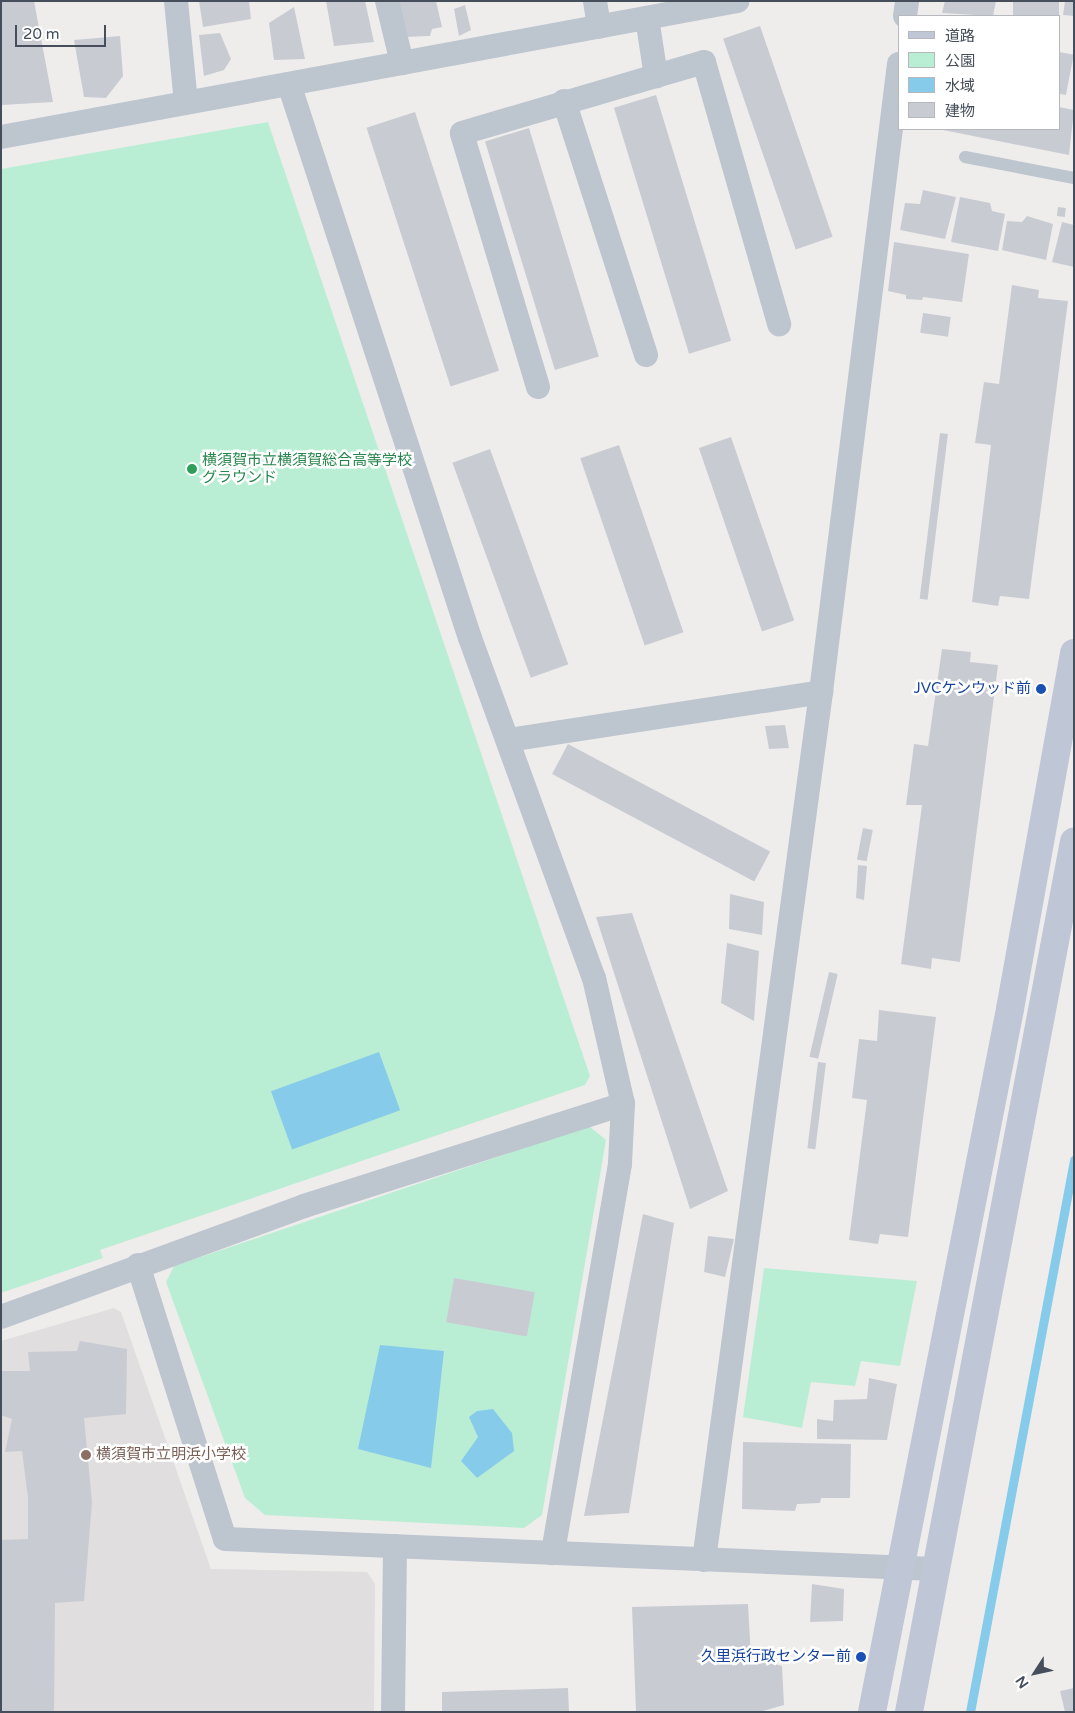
<!DOCTYPE html>
<html>
<head>
<meta charset="utf-8">
<style>
	body { margin:0 }
	#map { position:relative; width:1075px; height:1713px; overflow:hidden; background:#efedec; font-family:"Varela Round","Noto Sans JP",sans-serif }
	div>[style] { position:absolute }
	.education>* { inset:0; background:#e0dede }
	.green>* { inset:0; background:#baeed4 }
	.water>* { inset:0; background:#87cbeb; transform-origin:0 0 }
	.stream>* { height:9px; margin:-4.5px; padding:0 4.5px; transform-origin:4.5px; border-radius:4.5px; background:#87cbeb }
	.building>* { inset:0; background:#c9cbd3; transform-origin:0 0 }
	.lane>* { height:12px; margin:-6px; padding:0 6px; transform-origin:6px; border-radius:6px; background:#bdc5cf }
	.street>* { height:24px; margin:-12px; padding:0 12px; transform-origin:12px; border-radius:12px; background:#bdc5cf }
	.secondary>* { height:28px; margin:-14px; padding:0 14px; transform-origin:14px; border-radius:14px; background:#bfc7d6 }
	.dots>* { width:14px; height:14px; translate:-50% -50%; box-sizing:border-box; border:2px solid #fff; border-radius:50% }
	span { translate:-50% -50%; white-space:nowrap; text-align:center; line-height:1.15; -webkit-text-stroke:5px #fff; paint-order:stroke }
	.leisure-label { font-size:15px; color:#27864d }
	.left { translate:0 -50%; text-align:left }
	.transit-label { font-size:15px; color:#164399 }
	.right { translate:-100% -50%; text-align:right }
	.education-label { font-size:15px; color:#785e54 }
	.frame { position:absolute; inset:0; border:2px solid #454e5a; pointer-events:none }
	.legend { position:absolute; left:898px; top:15px; width:162px; height:115px; box-sizing:border-box; background:#fff; border:1px solid #b5b8bd; margin:0; padding:6px 9px; list-style:none; font-size:15px; color:#454e5a }
	.legend li { display:flex; align-items:center; gap:10px; height:25px }
	.legend b { width:25px; border:1px solid #b5b8bd }
	.north { position:absolute; left:1010px; top:1648px; width:50px; height:50px; -webkit-text-stroke:4px #fff; paint-order:stroke; rotate:235deg; font-size:14px; font-weight:700; line-height:20px; text-align:center; color:#454e5a }
	.north::after { content:''; display:block; margin:auto; width:18px; height:22px; background:#454e5a; clip-path:polygon(50% 0,100% 100%,50% 72%,0 100%) }
	.scale { position:absolute; left:15px; top:25px; width:91px; height:22px; box-sizing:border-box; border:2px solid #454e5a; border-top:0; padding-left:6px; font-size:15px; line-height:18px; white-space:nowrap; color:#454e5a; -webkit-text-stroke:4px #fff; paint-order:stroke }
</style>
</head>
<body>
<div id="map">
	<div class="education">
		<i style="clip-path:polygon(114px 1308px,121px 1312px,211px 1569px,367px 1572px,375px 1584px,374px 1712px,1px 1712px,1px 1341px)"></i>
	</div>
	<div class="green">
		<i style="clip-path:polygon(268px 122px,590px 1076px,585px 1085px,100px 1250px,103px 1258px,1px 1293px,1px 169px)"></i>
		<i style="clip-path:polygon(589px 1126px,606px 1140px,542px 1515px,524px 1528px,265px 1515px,245px 1498px,166px 1282px,174px 1266px)"></i>
		<i style="clip-path:polygon(764px 1268px,917px 1281px,900px 1366px,861px 1361px,855px 1386px,811px 1382px,802px 1428px,743px 1417px)"></i>
	</div>
	<div class="water">
		<i style="left:379px;top:1052px;width:62px;height:115px;rotate:70deg"></i>
		<i style="clip-path:polygon(380px 1345px,444px 1351px,431px 1468px,358px 1449px)"></i>
		<i style="clip-path:polygon(493px 1409px,512px 1433px,514px 1451px,477px 1478px,461px 1461px,478px 1437px,469px 1417px,477px 1411px)"></i>
	</div>
	<div class="stream">
		<i style="left:970px;top:1712px;width:562px;rotate:-79.33deg"></i>
	</div>
	<div class="building">
		<i style="clip-path:polygon(1px 1px,34px 1px,53px 102px,2px 105px)"></i>
		<i style="clip-path:polygon(199px 1px,249px 1px,251px 19px,203px 27px)"></i>
		<i style="clip-path:polygon(326px 1px,365px 1px,374px 42px,334px 46px)"></i>
		<i style="clip-path:polygon(397px 1px,436px 1px,442px 27px,432px 29px,430px 36px,405px 37px)"></i>
		<i style="clip-path:polygon(945px 1px,996px 1px,993px 16px,942px 13px)"></i>
		<i style="left:1013px;top:1px;width:46px;height:15px"></i>
		<i style="clip-path:polygon(1065px 1px,1074px 1px,1074px 16px,1063px 15px)"></i>
		<i style="clip-path:polygon(465px 5px,471px 30px,459px 36px,454px 9px)"></i>
		<i style="clip-path:polygon(294px 7px,305px 59px,274px 60px,269px 23px)"></i>
		<i style="left:760px;top:26px;width:223px;height:39px;rotate:71deg"></i>
		<i style="clip-path:polygon(220px 33px,231px 59px,224px 70px,204px 76px,199px 35px)"></i>
		<i style="clip-path:polygon(120px 36px,123px 76px,106px 98px,84px 97px,74px 40px)"></i>
		<i style="left:1059px;top:52px;width:15px;height:41px;rotate:11deg"></i>
		<i style="left:656px;top:95px;width:257px;height:44px;rotate:73deg"></i>
		<i style="clip-path:polygon(1059px 107px,1074px 110px,1069px 155px,943px 130px,1059px 129px)"></i>
		<i style="left:415px;top:112px;width:272px;height:51px;rotate:72deg"></i>
		<i style="left:529px;top:128px;width:239px;height:46px;rotate:73deg"></i>
		<i style="clip-path:polygon(923px 190px,956px 197px,945px 239px,900px 230px,905px 203px,920px 204px)"></i>
		<i style="clip-path:polygon(960px 197px,990px 203px,992px 211px,1005px 214px,998px 251px,951px 242px)"></i>
		<i style="left:1058px;top:207px;width:8px;height:9px;rotate:7deg"></i>
		<i style="clip-path:polygon(1027px 216px,1053px 224px,1046px 260px,1002px 250px,1007px 221px,1022px 222px)"></i>
		<i style="clip-path:polygon(1062px 222px,1074px 225px,1074px 267px,1052px 262px)"></i>
		<i style="clip-path:polygon(894px 242px,969px 254px,962px 302px,923px 297px,922px 300px,906px 299px,906px 295px,888px 291px)"></i>
		<i style="clip-path:polygon(1012px 285px,1039px 290px,1038px 298px,1068px 301px,1029px 599px,1000px 596px,998px 606px,972px 602px,991px 445px,975px 443px,984px 382px,999px 384px)"></i>
		<i style="left:923px;top:313px;width:28px;height:20px;rotate:8deg"></i>
		<i style="left:940px;top:433px;width:8px;height:167px;rotate:7deg"></i>
		<i style="left:731px;top:437px;width:194px;height:34px;rotate:71deg"></i>
		<i style="left:619px;top:445px;width:198px;height:41px;rotate:71deg"></i>
		<i style="left:490px;top:449px;width:229px;height:40px;rotate:70deg"></i>
		<i style="clip-path:polygon(942px 649px,971px 652px,970px 662px,998px 665px,960px 962px,932px 958px,931px 969px,901px 964px,922px 805px,906px 805px,914px 744px,928px 746px)"></i>
		<i style="clip-path:polygon(785px 725px,789px 748px,769px 749px,765px 726px)"></i>
		<i style="left:568px;top:744px;width:229px;height:34px;rotate:28deg"></i>
		<i style="left:863px;top:828px;width:10px;height:32px;rotate:11deg"></i>
		<i style="clip-path:polygon(858px 865px,867px 866px,864px 900px,856px 898px)"></i>
		<i style="clip-path:polygon(730px 894px,764px 902px,762px 935px,729px 929px)"></i>
		<i style="clip-path:polygon(632px 913px,728px 1191px,690px 1209px,596px 917px)"></i>
		<i style="clip-path:polygon(727px 943px,759px 951px,754px 1021px,721px 1003px)"></i>
		<i style="left:829px;top:972px;width:9px;height:87px;rotate:13deg"></i>
		<i style="clip-path:polygon(879px 1010px,936px 1017px,908px 1237px,880px 1234px,878px 1244px,849px 1240px,867px 1100px,852px 1098px,859px 1039px,877px 1041px)"></i>
		<i style="left:818px;top:1062px;width:8px;height:87px;rotate:7deg"></i>
		<i style="clip-path:polygon(643px 1214px,674px 1223px,629px 1513px,584px 1516px)"></i>
		<i style="clip-path:polygon(708px 1236px,734px 1239px,725px 1277px,704px 1272px)"></i>
		<i style="left:454px;top:1278px;width:82px;height:45px;rotate:10deg"></i>
		<i style="clip-path:polygon(80px 1341px,127px 1349px,126px 1414px,84px 1418px,92px 1502px,84px 1601px,55px 1603px,54px 1712px,1px 1712px,1px 1540px,28px 1539px,28px 1498px,22px 1451px,5px 1452px,12px 1419px,1px 1415px,1px 1371px,30px 1371px,28px 1352px,77px 1351px)"></i>
		<i style="clip-path:polygon(869px 1378px,897px 1384px,887px 1440px,817px 1439px,817px 1419px,833px 1421px,834px 1400px,867px 1399px)"></i>
		<i style="clip-path:polygon(743px 1442px,851px 1444px,850px 1498px,821px 1498px,820px 1503px,797px 1504px,795px 1511px,742px 1509px)"></i>
		<i style="clip-path:polygon(812px 1584px,844px 1589px,843px 1621px,810px 1622px)"></i>
		<i style="clip-path:polygon(748px 1604px,751px 1658px,782px 1666px,784px 1705px,759px 1712px,636px 1712px,632px 1607px)"></i>
		<i style="clip-path:polygon(568px 1688px,569px 1712px,442px 1712px,442px 1692px)"></i>
		<i style="clip-path:polygon(1074px 1688px,1074px 1712px,1065px 1712px,1060px 1691px)"></i>
	</div>
	<div class="lane">
		<i style="left:965px;top:157px;width:111px;rotate:10.9deg"></i>
	</div>
	<div class="street">
		<i style="left:176px;top:1px;width:102px;rotate:84.4deg"></i>
		<i style="left:387px;top:1px;width:64px;rotate:76.4deg"></i>
		<i style="left:595px;top:1px;width:26px;rotate:81deg"></i>
		<i style="left:905px;top:16px;width:15px;rotate:-82deg"></i>
		<i style="left:647px;top:18px;width:59px;rotate:81.2deg"></i>
		<i style="left:656px;top:76px;width:50px;rotate:-16.3deg"></i>
		<i style="left:704px;top:62px;width:273px;rotate:74deg"></i>
		<i style="left:289px;top:84px;width:583px;rotate:71.91deg"></i>
		<i style="left:470px;top:638px;width:362px;rotate:70deg"></i>
		<i style="left:594px;top:978px;width:129px;rotate:77deg"></i>
		<i style="left:623px;top:1104px;width:60px;rotate:92.9deg"></i>
		<i style="left:620px;top:1164px;width:395px;rotate:99.8deg"></i>
		<i style="left:564px;top:101px;width:267px;rotate:72.1deg"></i>
		<i style="left:1px;top:137px;width:749px;rotate:-10.46deg"></i>
		<i style="left:538px;top:387px;width:265px;rotate:-106.7deg"></i>
		<i style="left:462px;top:133px;width:202px;rotate:-16.4deg"></i>
		<i style="left:509px;top:740px;width:316px;rotate:-8.7deg"></i>
		<i style="left:138px;top:1265px;width:287px;rotate:72.4deg"></i>
		<i style="left:225px;top:1539px;width:710px;rotate:2.42deg"></i>
		<i style="left:1px;top:1317px;width:323px;rotate:-20.1deg"></i>
		<i style="left:304px;top:1206px;width:335px;rotate:-17.7deg"></i>
		<i style="left:704px;top:1560px;width:876px;rotate:-82.32deg"></i>
		<i style="left:821px;top:692px;width:633px;rotate:-82.92deg"></i>
		<i style="left:393px;top:1712px;width:166px;rotate:-89.3deg"></i>
	</div>
	<div class="secondary">
		<i style="left:872px;top:1712px;width:716px;rotate:-78.89deg"></i>
		<i style="left:1010px;top:1009px;width:362px;rotate:-79.8deg"></i>
		<i style="left:909px;top:1712px;width:886px;rotate:-79.27deg"></i>
	</div>
	<div class="dots">
		<i style="left:192px;top:469px;background:#2e9e5b"></i>
		<i style="left:1041px;top:689px;background:#1a4fb4"></i>
		<i style="left:86px;top:1455px;background:#8d6e63"></i>
		<i style="left:861px;top:1657px;background:#1a4fb4"></i>
	</div>
	<div class="leisure-label">
		<span class="left" style="left:202px;top:469px">横須賀市立横須賀総合高等学校<br>グラウンド</span>
	</div>
	<div class="transit-label">
		<span class="right" style="left:1031px;top:689px">JVCケンウッド前</span>
		<span class="right" style="left:851px;top:1657px">久里浜行政センター前</span>
	</div>
	<div class="education-label">
		<span class="left" style="left:96px;top:1455px">横須賀市立明浜小学校</span>
	</div>
	<div class="frame"></div>
	<ul class="legend">
	<li><b style="height:6px;background:#bfc7d6"></b>道路</li>
	<li><b style="height:14px;background:#baeed4"></b>公園</li>
	<li><b style="height:14px;background:#87cbeb"></b>水域</li>
	<li><b style="height:14px;background:#c9cbd3"></b>建物</li>
	</ul>
	<div class="north">N</div>
	<div class="scale">20 m</div>
</div>
</body>
</html>
